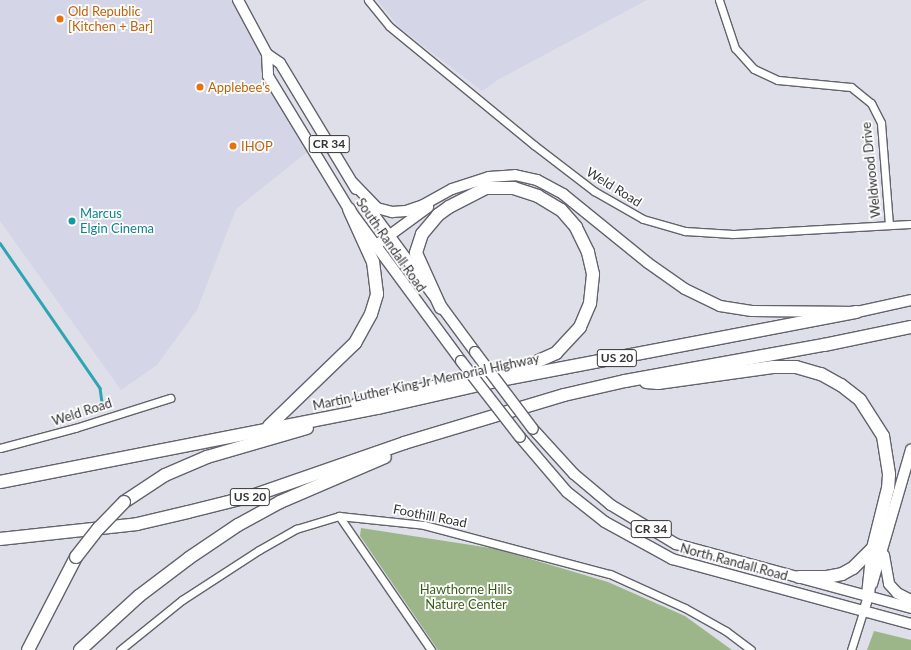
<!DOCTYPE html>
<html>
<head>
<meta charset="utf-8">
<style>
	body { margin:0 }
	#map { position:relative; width:911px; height:650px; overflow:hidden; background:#dedfe9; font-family:Lato,sans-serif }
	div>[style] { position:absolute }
	.built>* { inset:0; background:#d4d5e7 }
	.green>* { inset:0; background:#9cb68a }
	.stream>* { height:2.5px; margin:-1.25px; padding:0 1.25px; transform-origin:1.25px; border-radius:1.25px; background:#2ea5b1 }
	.roads { filter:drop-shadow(1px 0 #62636c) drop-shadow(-1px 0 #62636c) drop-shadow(0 1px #62636c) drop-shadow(0 -1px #62636c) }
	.street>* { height:7px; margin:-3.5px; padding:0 3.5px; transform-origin:3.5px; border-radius:3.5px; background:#fff }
	.secondary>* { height:9px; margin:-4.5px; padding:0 4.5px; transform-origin:4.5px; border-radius:4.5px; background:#fff }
	.primary>* { height:10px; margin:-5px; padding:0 5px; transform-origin:5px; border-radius:5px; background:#fff }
	.highway>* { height:12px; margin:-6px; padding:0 6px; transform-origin:6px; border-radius:6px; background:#fff }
	.bridges { filter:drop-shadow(1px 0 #62636c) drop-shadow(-1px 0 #62636c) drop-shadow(0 1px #62636c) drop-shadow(0 -1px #62636c) }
	.primary-bridge>* { height:10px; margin:-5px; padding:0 5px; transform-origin:5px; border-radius:5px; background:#fff }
	.highway-bridge>* { height:12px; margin:-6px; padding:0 6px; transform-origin:6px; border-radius:6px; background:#fff }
	.dots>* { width:11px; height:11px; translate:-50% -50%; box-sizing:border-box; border:2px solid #fff; border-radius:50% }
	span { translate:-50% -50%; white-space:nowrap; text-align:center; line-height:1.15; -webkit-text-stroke:3.5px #fff; paint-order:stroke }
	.shield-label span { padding:1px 3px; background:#fff; border:1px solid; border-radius:3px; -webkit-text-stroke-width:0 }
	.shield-label { font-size:12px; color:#333338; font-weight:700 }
	.food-label { font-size:13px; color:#c56008 }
	.left { translate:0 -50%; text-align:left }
	.street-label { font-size:13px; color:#333338 }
	.culture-label { font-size:13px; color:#0d838f }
	.park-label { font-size:13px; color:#395d17 }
</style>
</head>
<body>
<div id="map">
	<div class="built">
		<i style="clip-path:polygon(0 0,235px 0,265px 55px,266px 78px,311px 149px,236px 209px,197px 310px,157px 365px,121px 390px,0 221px)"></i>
		<i style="clip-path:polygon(377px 0,647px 0,499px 79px,482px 91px,400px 28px)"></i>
	</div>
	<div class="green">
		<i style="clip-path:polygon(361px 528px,497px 549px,608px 582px,685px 616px,732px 650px,438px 650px,360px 536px)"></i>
		<i style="clip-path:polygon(874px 631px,911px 640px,911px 650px,867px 650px)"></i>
	</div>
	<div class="stream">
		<i style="left:0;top:243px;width:176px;rotate:55.4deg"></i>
		<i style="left:100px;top:388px;width:15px;rotate:82deg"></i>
	</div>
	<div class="roads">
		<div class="street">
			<i style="left:368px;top:0;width:33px;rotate:51deg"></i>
			<i style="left:389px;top:26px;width:188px;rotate:39.4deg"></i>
			<i style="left:534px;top:145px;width:76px;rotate:37.5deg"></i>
			<i style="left:594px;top:191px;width:56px;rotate:29.7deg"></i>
			<i style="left:643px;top:219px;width:44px;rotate:15.9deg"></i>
			<i style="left:685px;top:231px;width:48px;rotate:3.6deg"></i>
			<i style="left:733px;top:234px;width:178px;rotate:-3.2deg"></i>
			<i style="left:719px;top:0;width:51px;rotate:71.6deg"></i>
			<i style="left:735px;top:48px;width:28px;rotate:48deg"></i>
			<i style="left:754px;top:69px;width:26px;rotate:25deg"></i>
			<i style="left:778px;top:80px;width:73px;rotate:5.5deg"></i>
			<i style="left:851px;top:87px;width:26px;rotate:39deg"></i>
			<i style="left:871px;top:103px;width:22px;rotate:63deg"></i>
			<i style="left:881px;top:123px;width:102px;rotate:85.5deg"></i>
			<i style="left:0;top:448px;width:78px;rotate:-14.9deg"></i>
			<i style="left:75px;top:428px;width:100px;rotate:-17.5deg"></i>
			<i style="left:339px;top:516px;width:163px;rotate:55.5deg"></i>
			<i style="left:120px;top:650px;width:80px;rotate:-38.9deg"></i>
			<i style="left:182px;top:600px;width:92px;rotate:-33deg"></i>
			<i style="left:259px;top:550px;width:43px;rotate:-29.6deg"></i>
			<i style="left:296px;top:529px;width:45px;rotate:-16.8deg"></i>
			<i style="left:339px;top:516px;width:85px;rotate:6deg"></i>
			<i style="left:424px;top:525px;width:192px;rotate:14.8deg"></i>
			<i style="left:610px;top:574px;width:82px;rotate:24.4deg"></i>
			<i style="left:685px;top:608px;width:47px;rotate:29.3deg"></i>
			<i style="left:726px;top:631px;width:31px;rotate:37deg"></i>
			<i style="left:851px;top:650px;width:43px;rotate:-72.4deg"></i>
		</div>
		<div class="secondary">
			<i style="left:864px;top:609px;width:15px;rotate:-74deg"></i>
		</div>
		<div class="primary">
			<i style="left:238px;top:0;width:61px;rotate:61.8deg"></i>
			<i style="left:267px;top:54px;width:16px;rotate:35deg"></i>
			<i style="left:280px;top:63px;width:147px;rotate:58.9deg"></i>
			<i style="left:267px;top:54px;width:22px;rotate:87deg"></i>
			<i style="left:268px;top:76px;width:156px;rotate:58.7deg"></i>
			<i style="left:349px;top:209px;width:189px;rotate:53.6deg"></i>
			<i style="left:353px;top:183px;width:35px;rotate:46deg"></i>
			<i style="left:377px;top:208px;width:16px;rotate:15deg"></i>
			<i style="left:392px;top:212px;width:14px;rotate:-4deg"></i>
			<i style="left:406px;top:211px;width:18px;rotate:-19deg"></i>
			<i style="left:423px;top:205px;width:33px;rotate:-29deg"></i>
			<i style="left:452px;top:189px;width:39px;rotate:-18deg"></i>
			<i style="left:489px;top:177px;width:26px;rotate:-4deg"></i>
			<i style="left:515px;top:175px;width:23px;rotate:13deg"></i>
			<i style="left:537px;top:180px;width:30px;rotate:28deg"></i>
			<i style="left:563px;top:194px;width:109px;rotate:39.1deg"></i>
			<i style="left:648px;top:263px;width:45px;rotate:35.1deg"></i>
			<i style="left:685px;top:289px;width:39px;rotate:26deg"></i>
			<i style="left:720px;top:306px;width:32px;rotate:9deg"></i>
			<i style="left:752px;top:311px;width:105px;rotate:0.5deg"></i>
			<i style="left:857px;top:312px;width:55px;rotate:-12.5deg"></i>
			<i style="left:366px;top:204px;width:184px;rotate:53.6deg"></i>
			<i style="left:375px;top:246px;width:66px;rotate:-36.3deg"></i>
			<i style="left:533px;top:429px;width:61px;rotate:47.7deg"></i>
			<i style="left:574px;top:474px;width:48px;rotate:40deg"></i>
			<i style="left:611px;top:505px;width:76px;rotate:31deg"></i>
			<i style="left:676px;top:544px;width:244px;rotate:15.2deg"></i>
			<i style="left:520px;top:437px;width:72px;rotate:49.5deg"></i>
			<i style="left:567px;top:492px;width:48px;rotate:38.3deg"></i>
			<i style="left:605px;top:522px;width:77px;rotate:28.9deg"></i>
			<i style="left:672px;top:559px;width:248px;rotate:15.2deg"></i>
			<i style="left:884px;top:555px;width:29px;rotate:80deg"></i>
			<i style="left:889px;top:584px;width:12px;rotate:48deg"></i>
			<i style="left:897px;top:593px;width:16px;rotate:27deg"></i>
			<i style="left:872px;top:584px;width:140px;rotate:-73.8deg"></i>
		</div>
		<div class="highway">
			<i style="left:646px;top:382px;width:12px;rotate:5deg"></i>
			<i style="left:658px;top:383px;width:116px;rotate:-7.9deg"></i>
			<i style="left:773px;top:367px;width:23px"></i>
			<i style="left:796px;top:367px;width:26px;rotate:16deg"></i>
			<i style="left:821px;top:374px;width:23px;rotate:29deg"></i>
			<i style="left:841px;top:385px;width:24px;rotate:38deg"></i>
			<i style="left:860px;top:400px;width:43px;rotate:57.4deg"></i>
			<i style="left:883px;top:436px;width:39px;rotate:81deg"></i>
			<i style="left:889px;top:475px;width:13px;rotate:94deg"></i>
			<i style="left:888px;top:488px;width:62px;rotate:104deg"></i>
			<i style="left:873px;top:548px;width:47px;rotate:96.1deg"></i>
			<i style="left:357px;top:404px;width:174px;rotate:-12.6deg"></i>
			<i style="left:527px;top:366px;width:32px;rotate:-24deg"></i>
			<i style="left:556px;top:353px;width:35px;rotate:-47deg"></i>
			<i style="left:580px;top:327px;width:26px;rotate:-67deg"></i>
			<i style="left:590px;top:303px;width:29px;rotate:-84deg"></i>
			<i style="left:593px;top:274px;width:23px;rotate:-103deg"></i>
			<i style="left:588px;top:252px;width:28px;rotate:-116deg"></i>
			<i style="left:576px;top:227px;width:23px;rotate:-131deg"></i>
			<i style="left:561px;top:210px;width:27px;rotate:-149deg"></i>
			<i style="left:538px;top:196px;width:25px;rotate:-162deg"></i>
			<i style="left:514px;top:188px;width:28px;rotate:180deg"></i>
			<i style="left:486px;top:188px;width:42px;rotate:152.8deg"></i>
			<i style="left:449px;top:207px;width:14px;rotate:144deg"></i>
			<i style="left:438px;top:215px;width:25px;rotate:130deg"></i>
			<i style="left:422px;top:234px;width:20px;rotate:108deg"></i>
			<i style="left:416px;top:253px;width:60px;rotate:65.6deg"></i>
			<i style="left:269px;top:426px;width:120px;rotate:-44deg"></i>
			<i style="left:355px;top:343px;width:33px;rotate:-61deg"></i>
			<i style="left:371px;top:314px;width:21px;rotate:-73deg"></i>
			<i style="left:377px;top:294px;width:32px;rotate:-97deg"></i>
			<i style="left:373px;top:262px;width:58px;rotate:-114.4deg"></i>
			<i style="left:0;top:482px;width:385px;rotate:-11.1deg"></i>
			<i style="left:378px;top:408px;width:125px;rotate:-12.9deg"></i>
			<i style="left:500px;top:380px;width:363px;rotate:-10.8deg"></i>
			<i style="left:124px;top:502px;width:49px;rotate:-33.4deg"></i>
			<i style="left:165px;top:475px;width:46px;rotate:-23.2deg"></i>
			<i style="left:207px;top:457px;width:104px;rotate:-16.2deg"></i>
			<i style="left:0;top:539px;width:138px;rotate:-6.2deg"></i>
			<i style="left:137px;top:524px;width:52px;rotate:-13.2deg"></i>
			<i style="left:188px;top:512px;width:66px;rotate:-14deg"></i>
			<i style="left:252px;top:496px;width:161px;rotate:-19.2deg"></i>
			<i style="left:404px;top:443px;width:167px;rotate:-16.7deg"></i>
			<i style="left:564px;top:395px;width:63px;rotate:-12.9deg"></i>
			<i style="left:625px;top:381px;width:202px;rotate:-10.3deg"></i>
			<i style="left:824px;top:345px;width:89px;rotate:-11.7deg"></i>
			<i style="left:799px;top:577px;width:28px"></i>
			<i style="left:827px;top:577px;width:15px;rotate:-11deg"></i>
			<i style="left:842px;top:574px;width:13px;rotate:-29deg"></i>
			<i style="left:853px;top:568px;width:28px;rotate:-45deg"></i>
			<i style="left:28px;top:650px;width:105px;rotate:-62.7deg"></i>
			<i style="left:80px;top:650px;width:80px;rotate:-42.5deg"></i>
			<i style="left:139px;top:596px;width:63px;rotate:-37.2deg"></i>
			<i style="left:189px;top:558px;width:59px;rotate:-34deg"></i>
			<i style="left:238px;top:525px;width:48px;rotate:-28.7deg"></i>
			<i style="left:280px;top:502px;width:114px;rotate:-23.2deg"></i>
		</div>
	</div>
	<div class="bridges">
		<div class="primary-bridge">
			<i style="left:475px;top:352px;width:96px;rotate:53deg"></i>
			<i style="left:461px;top:361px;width:96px;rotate:52.2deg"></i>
		</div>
		<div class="highway-bridge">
			<i style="left:76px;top:557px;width:37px;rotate:-52deg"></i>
			<i style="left:99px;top:528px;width:36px;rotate:-46deg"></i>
		</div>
	</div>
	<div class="dots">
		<i style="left:60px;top:19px;background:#e8710a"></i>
		<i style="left:200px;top:87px;background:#e8710a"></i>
		<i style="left:233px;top:146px;background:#e8710a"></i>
		<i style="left:72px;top:221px;background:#0f9aa8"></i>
	</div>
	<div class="shield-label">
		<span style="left:329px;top:144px">CR 34</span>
		<span style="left:617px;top:358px">US 20</span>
		<span style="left:250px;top:497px">US 20</span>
		<span style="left:651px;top:529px">CR 34</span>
	</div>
	<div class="food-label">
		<span class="left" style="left:68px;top:19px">Old Republic<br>[Kitchen + Bar]</span>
		<span class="left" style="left:208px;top:87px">Applebee's</span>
		<span class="left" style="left:241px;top:146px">IHOP</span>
	</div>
	<div class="street-label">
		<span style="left:871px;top:170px;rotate:-96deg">Weldwood Drive</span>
		<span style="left:614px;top:187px;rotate:32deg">Weld Road</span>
		<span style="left:391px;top:245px;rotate:55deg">South Randall Road</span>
		<span style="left:426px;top:382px;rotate:-12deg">Martin Luther King Jr Memorial Highway</span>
		<span style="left:82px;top:412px;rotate:-18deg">Weld Road</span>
		<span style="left:430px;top:516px;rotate:11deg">Foothill Road</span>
		<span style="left:734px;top:562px;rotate:15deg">North Randall Road</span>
	</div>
	<div class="culture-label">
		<span class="left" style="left:80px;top:221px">Marcus<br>Elgin Cinema</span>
	</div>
	<div class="park-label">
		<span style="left:466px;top:597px">Hawthorne Hills<br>Nature Center</span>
	</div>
</div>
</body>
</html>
